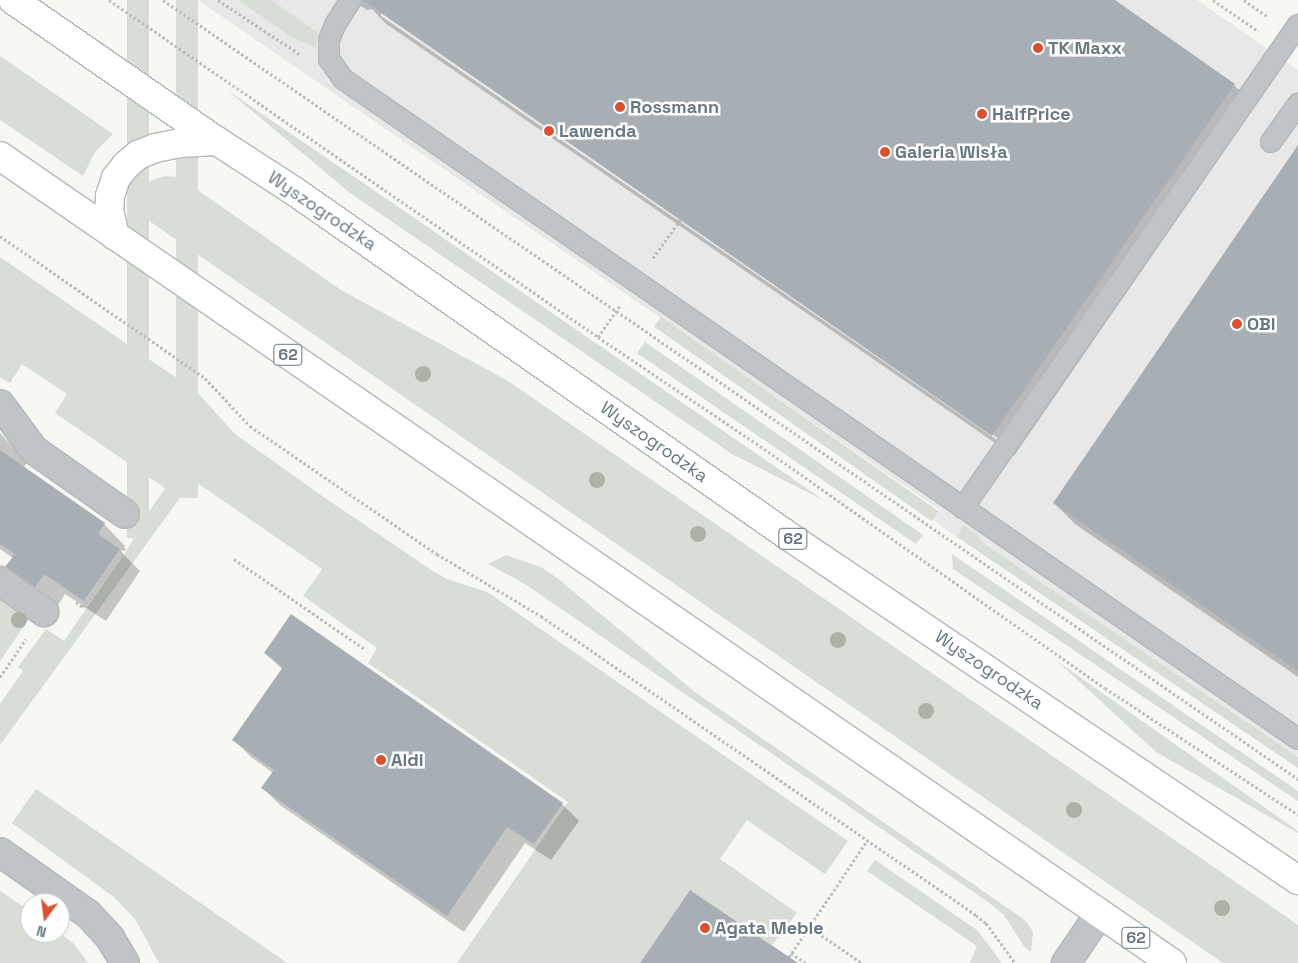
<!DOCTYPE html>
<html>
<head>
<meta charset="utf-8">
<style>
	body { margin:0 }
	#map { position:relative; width:1298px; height:963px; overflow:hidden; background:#f7f7f4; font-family:"Space Grotesk",sans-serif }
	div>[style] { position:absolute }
	.built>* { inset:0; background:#e7e8e7 }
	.green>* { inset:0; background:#d8ddd5; transform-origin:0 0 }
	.shadow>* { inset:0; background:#0003 }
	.building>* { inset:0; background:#a7afb4 }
	.path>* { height:3px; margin-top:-1.5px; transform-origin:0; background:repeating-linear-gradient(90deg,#babdbf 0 2.5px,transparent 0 5px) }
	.roads { filter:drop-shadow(1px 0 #b3b8bb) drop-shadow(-1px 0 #b3b8bb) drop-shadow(0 1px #b3b8bb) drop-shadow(0 -1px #b3b8bb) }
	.lane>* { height:20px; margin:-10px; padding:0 10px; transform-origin:10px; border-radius:10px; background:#c0c4c7 }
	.street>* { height:28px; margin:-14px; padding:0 14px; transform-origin:14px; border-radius:14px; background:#c0c4c7 }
	.primary>* { height:28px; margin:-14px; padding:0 14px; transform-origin:14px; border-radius:14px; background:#fff }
	.trees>* { width:16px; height:16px; margin:-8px; border-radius:50%; background:#aab3a6 }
	.dots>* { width:14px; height:14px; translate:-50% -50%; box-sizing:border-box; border:2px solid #fff; border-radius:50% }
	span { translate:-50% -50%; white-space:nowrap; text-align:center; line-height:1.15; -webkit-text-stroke:5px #fff; paint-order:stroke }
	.shield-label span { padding:1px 4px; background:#fff; border:1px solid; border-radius:4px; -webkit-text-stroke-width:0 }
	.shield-label { font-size:16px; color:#677883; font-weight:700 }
	.poi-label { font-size:18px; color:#677883; font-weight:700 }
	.left { translate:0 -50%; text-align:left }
	.street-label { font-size:18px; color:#677883 }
	.north { position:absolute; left:20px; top:893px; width:50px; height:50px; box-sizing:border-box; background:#fff; border:1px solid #c2c9cd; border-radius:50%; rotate:195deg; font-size:14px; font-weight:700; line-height:20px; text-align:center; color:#677883 }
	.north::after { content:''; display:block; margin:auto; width:18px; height:22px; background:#d95131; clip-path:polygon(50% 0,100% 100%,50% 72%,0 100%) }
</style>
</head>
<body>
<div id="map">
	<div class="built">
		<i style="clip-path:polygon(198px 0,1197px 0,1298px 70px,1298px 757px,982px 542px,979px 536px,963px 526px,957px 537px,933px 520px,940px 510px)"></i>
	</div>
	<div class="green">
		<i style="left:127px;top:0;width:22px;height:538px"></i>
		<i style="left:176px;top:0;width:22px;height:498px"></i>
		<i style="clip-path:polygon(238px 0,271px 0,318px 33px,316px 48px,290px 36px)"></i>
		<i style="clip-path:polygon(0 56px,113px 134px,95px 152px,83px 176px,0 120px)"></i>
		<i style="clip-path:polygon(227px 90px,397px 206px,825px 501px,732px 454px,350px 193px)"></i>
		<i style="clip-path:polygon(164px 176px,179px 177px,341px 290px,508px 381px,1298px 925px,1298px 963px,1223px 963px,145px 218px,141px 207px,141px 195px,150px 181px)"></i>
		<i style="clip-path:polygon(0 257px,197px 392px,235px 434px,325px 498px,433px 571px,447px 579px,487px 592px,848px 841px,825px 874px,747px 820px,720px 859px,797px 913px,772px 945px,690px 890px,640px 963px,457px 963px,568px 802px,368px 663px,377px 648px,303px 596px,322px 569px,193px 480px,0 745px,0 704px,23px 671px,18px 667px,46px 629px,64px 641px,129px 547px,141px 524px,165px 488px,55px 413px,67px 394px,22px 364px,10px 383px,0 377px)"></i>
		<i style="left:661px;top:317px;width:339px;height:12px;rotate:35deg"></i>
		<i style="clip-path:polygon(645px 342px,923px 535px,916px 544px,637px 353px)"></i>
		<i style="clip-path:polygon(963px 525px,979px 536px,982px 542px,1298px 757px,1298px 768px,957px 537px)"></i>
		<i style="clip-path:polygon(952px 554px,1298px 791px,1298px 801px,953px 569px)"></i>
		<i style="clip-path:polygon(506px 555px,543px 568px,557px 578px,695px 692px,1025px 920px,1033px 932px,1031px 951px,1029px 951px,1024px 946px,1004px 915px,988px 902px,525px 584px,488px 564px)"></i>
		<i style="clip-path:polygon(0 598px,30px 617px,0 661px)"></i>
		<i style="clip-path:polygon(1057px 661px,1298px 831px,1298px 833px,1156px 752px)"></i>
		<i style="clip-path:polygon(36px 789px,287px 963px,159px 963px,135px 919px,114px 897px,12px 823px)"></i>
		<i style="clip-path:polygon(875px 860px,977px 930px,1002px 963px,970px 963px,977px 946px,867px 871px)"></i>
		<i style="clip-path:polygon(0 891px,30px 911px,30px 933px,60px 933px,74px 944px,88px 963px,0 963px)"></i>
	</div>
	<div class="shadow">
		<i style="clip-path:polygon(evenodd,352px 0,1112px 0,1234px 85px,1255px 106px,1014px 456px,385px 23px,372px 9px,367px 10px,352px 0,381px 13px,998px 438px,997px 440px,381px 16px,381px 13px)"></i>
		<i style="clip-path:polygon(1298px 147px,1298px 677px,1075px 524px,1054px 503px)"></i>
		<i style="clip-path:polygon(0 433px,27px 462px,24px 467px,104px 524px,125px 546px,121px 552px,140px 571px,106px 621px,65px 594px,57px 607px,28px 588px,7px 567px,13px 558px,0 549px)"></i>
		<i style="clip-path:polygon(265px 653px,562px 804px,579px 821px,551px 860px,525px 843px,464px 932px,280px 805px,263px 788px,273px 773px,251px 757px,234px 740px,283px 670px)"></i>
	</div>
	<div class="building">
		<i style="clip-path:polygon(363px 0,1115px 0,1235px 84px,992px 436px)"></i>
		<i style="clip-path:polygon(1298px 145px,1298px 671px,1053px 503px)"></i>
		<i style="clip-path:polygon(0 450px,105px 523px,98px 534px,120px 549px,84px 601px,44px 574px,35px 587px,5px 567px,15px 554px,0 544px)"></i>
		<i style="clip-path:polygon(291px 614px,563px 803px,534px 844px,507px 827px,447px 916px,261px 788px,274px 770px,232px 740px,283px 667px,264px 653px)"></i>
		<i style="clip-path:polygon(690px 890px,798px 963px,640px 963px)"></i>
	</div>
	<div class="path">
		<i style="left:109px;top:0;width:594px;rotate:34.57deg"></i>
		<i style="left:598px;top:337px;width:190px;rotate:33.9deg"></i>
		<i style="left:756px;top:443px;width:426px;rotate:35.1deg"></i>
		<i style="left:1105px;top:688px;width:231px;rotate:33.3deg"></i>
		<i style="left:163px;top:0;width:1377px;rotate:34.46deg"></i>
		<i style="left:218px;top:0;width:100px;rotate:33.5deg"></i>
		<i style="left:1213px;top:0;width:55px;rotate:34.6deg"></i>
		<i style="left:1244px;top:0;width:29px;rotate:35deg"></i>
		<i style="left:0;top:236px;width:249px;rotate:34.7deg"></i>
		<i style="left:205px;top:378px;width:66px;rotate:46.8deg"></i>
		<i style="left:250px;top:426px;width:227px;rotate:34.4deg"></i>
		<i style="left:437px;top:554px;width:121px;rotate:30.8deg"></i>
		<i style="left:541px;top:616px;width:528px;rotate:34.5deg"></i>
		<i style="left:976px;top:915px;width:13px;rotate:39deg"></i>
		<i style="left:986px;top:923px;width:49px;rotate:54.1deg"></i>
		<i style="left:653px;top:258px;width:47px;rotate:-54.6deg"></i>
		<i style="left:598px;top:337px;width:40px;rotate:-55.1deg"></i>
		<i style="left:234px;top:559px;width:160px;rotate:34.6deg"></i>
		<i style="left:76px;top:602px;width:9px;rotate:36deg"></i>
		<i style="left:83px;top:607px;width:75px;rotate:-54.8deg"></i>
		<i style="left:0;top:677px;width:46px;rotate:-55.6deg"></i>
		<i style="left:809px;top:927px;width:64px;rotate:34.2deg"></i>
		<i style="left:791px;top:953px;width:18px;rotate:34deg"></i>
		<i style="left:789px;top:957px;width:140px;rotate:-56.1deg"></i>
	</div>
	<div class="roads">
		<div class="lane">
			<i style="left:351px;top:0;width:30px;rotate:123deg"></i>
			<i style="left:335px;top:25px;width:16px;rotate:112deg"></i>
			<i style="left:329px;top:40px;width:19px;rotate:90deg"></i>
			<i style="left:329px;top:59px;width:24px;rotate:55deg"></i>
			<i style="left:343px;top:79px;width:1161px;rotate:34.65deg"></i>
			<i style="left:1271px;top:142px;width:47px;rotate:-54.6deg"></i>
			<i style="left:963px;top:508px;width:588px;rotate:-55.26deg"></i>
		</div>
		<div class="street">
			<i style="left:0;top:404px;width:57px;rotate:53.5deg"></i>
			<i style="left:34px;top:450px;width:111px;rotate:35.1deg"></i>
			<i style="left:0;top:581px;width:54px;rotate:35.2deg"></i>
			<i style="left:0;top:852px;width:108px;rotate:35.2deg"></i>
			<i style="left:88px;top:914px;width:33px;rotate:47deg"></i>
			<i style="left:110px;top:938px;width:29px;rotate:59deg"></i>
			<i style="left:1066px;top:963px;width:60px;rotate:-55.8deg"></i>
		</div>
		<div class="primary">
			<i style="left:13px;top:0;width:248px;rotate:34.7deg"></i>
			<i style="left:217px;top:141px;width:92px;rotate:33deg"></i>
			<i style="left:294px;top:191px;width:601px;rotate:34.91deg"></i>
			<i style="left:787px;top:535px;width:617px;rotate:34.03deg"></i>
			<i style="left:0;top:156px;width:1423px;rotate:34.55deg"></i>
			<i style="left:115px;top:236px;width:26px;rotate:-103deg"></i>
			<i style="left:109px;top:211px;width:15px;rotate:-86deg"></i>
			<i style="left:110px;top:196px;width:19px;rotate:-72deg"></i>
			<i style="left:116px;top:178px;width:16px;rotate:-52deg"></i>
			<i style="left:126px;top:165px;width:16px;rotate:-40deg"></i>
			<i style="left:138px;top:155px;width:18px;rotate:-22deg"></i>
			<i style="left:155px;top:148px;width:26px;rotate:-11deg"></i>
			<i style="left:181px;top:143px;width:36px;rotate:-3deg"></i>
		</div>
	</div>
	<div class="trees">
		<i style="left:423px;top:374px"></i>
		<i style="left:597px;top:480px"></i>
		<i style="left:698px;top:534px"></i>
		<i style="left:19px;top:620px"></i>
		<i style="left:838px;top:640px"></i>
		<i style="left:926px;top:711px"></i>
		<i style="left:1074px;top:810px"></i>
		<i style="left:1222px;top:908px"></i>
	</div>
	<div class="dots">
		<i style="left:1038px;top:48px;background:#d95131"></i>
		<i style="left:620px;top:107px;background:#d95131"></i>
		<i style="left:982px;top:114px;background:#d95131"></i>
		<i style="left:549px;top:131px;background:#d95131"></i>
		<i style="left:885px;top:152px;background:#d95131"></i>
		<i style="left:1237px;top:324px;background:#d95131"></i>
		<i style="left:381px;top:760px;background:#d95131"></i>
		<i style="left:705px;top:928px;background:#d95131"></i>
	</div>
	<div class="shield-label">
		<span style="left:288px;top:355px">62</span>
		<span style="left:793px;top:539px">62</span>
		<span style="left:1136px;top:938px">62</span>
	</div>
	<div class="poi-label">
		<span class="left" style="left:1048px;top:48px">TK Maxx</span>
		<span class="left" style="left:630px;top:107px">Rossmann</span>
		<span class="left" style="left:992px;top:114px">HalfPrice</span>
		<span class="left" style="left:559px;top:131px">Lawenda</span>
		<span class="left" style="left:895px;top:152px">Galeria Wisła</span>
		<span class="left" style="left:1247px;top:324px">OBI</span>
		<span class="left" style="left:391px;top:760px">Aldi</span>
		<span class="left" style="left:715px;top:928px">Agata Meble</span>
	</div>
	<div class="street-label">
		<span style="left:322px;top:211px;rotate:34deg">Wyszogrodzka</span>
		<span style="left:654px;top:442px;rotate:35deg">Wyszogrodzka</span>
		<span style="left:989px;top:670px;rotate:34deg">Wyszogrodzka</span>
	</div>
	<div class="north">N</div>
</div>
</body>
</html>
